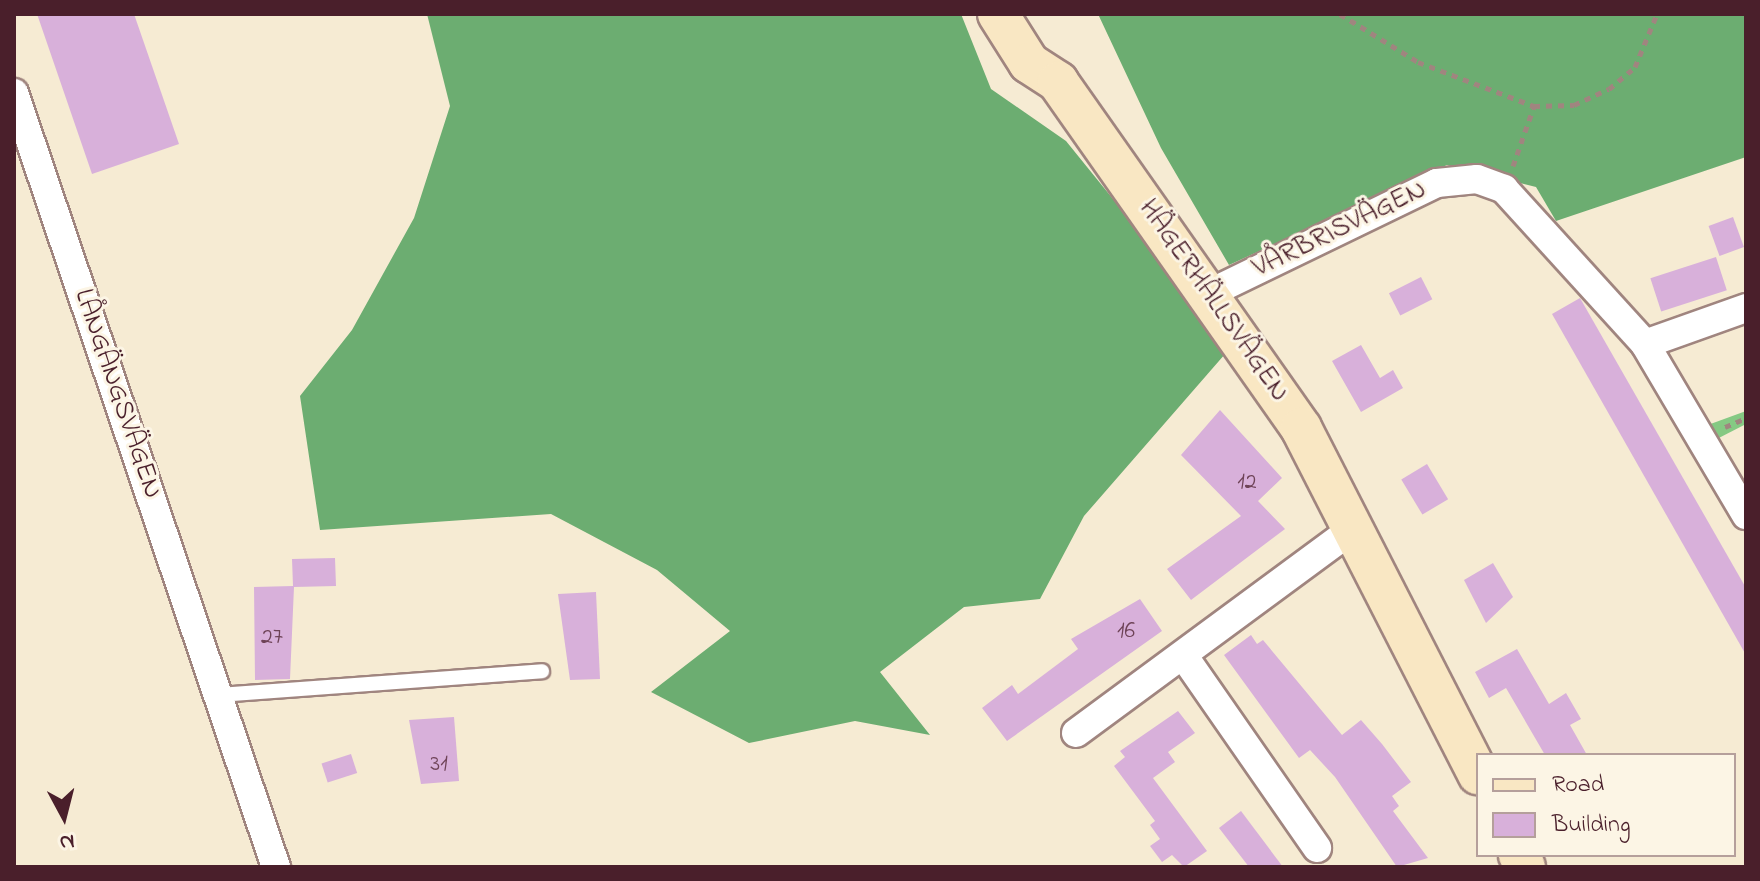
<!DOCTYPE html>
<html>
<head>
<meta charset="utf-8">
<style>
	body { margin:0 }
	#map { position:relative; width:1760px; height:881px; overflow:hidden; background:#f6ebd3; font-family:"Indie Flower",sans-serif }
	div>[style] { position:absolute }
	.green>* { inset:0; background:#85c983 }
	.forest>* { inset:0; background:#6cad71 }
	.building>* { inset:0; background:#d8b0da; transform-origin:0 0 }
	.path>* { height:5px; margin-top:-2.5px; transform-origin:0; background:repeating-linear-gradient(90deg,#a0857f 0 6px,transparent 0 12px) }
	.roads { filter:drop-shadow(2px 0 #a0857f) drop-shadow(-2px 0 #a0857f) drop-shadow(0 2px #a0857f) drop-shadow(0 -2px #a0857f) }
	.lane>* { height:14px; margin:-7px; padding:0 7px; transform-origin:7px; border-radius:7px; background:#fff }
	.street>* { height:28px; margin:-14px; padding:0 14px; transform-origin:14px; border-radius:14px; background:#fff }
	.secondary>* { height:40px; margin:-20px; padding:0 20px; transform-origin:20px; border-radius:20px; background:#f9e7c3 }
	span { translate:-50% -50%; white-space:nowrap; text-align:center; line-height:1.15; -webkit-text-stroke:6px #fcf5e5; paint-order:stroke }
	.number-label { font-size:24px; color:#6e4357 }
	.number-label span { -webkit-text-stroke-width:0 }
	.street-label { font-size:28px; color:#4a1f2b }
	.frame { position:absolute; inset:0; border:16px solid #4a1f2b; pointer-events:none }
	.legend { position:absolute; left:1476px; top:753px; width:260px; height:104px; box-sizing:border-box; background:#fcf5e5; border:2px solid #b59f9b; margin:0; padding:10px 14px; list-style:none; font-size:24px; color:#4a1f2b }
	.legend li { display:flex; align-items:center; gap:16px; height:40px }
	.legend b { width:40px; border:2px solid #b59f9b }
	.north { position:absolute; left:24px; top:777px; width:80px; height:80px; -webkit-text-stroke:6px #fcf5e5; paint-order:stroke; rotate:173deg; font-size:22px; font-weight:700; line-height:32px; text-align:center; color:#4a1f2b }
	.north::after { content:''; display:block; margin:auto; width:28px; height:36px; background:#4a1f2b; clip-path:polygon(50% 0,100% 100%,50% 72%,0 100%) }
</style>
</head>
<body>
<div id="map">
	<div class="green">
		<i style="clip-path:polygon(1746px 411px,1746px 424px,1713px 441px,1705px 426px)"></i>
	</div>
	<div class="forest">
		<i style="clip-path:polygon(427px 14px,961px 14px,991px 89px,1066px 141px,1232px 346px,1084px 516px,1040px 599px,964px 607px,880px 672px,930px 735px,855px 721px,749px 743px,651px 692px,730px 631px,657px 570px,551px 514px,320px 530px,300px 396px,352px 330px,414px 218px,450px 106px)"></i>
		<i style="clip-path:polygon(1098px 14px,1746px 14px,1746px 157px,1556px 221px,1536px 187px,1447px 165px,1229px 265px,1161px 148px)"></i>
	</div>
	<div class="building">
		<i style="clip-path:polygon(37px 14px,134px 14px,179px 144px,92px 174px)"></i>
		<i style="left:1733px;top:217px;width:32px;height:26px;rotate:70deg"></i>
		<i style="left:1716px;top:257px;width:35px;height:69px;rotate:72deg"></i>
		<i style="left:1421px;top:277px;width:25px;height:36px;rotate:63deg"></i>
		<i style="clip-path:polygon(1580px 298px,1746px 588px,1746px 655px,1552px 314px)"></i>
		<i style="clip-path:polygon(1361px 345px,1380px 378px,1393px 370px,1403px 388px,1361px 412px,1332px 361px)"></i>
		<i style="clip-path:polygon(1220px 410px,1282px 478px,1258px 501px,1285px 529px,1191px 600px,1167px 569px,1241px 516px,1181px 455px)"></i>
		<i style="left:1427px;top:464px;width:41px;height:30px;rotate:59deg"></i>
		<i style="clip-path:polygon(335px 558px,336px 586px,294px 587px,290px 679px,255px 680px,254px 587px,293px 586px,292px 559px)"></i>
		<i style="clip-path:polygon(1493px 563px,1513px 597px,1486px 623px,1464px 580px)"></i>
		<i style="clip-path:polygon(596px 592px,600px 679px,570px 680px,558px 594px)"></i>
		<i style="clip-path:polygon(1140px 599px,1162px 631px,1007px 741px,982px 708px,1012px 685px,1018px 694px,1078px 649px,1071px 639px)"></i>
		<i style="clip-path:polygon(1251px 635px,1257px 644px,1263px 640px,1342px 735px,1361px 720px,1382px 744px,1411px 782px,1392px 796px,1399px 806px,1393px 811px,1428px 858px,1397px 867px,1335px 777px,1310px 750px,1299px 758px,1224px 655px)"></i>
		<i style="clip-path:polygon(1517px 649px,1549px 704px,1566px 693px,1581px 719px,1570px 725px,1587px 755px,1545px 755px,1506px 688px,1489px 698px,1475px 672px)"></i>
		<i style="clip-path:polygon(1178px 711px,1195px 733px,1168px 752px,1175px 762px,1153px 778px,1207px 851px,1184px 867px,1172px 855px,1162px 862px,1150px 846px,1160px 839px,1150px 825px,1155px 821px,1114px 766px,1125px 757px,1120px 751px)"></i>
		<i style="clip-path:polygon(454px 717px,459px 781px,421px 784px,409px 720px)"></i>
		<i style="left:351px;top:754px;width:20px;height:31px;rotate:72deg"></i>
		<i style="clip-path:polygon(1241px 811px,1283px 867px,1249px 867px,1219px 828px)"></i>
	</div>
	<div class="path">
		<i style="left:1340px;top:14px;width:92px;rotate:31.6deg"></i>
		<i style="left:1418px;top:62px;width:124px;rotate:20.8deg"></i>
		<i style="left:1534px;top:106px;width:40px;rotate:-1.4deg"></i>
		<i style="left:1574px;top:105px;width:38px;rotate:-25deg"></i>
		<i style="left:1609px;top:89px;width:34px;rotate:-40deg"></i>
		<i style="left:1635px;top:67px;width:57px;rotate:-67.5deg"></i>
		<i style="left:1513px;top:166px;width:64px;rotate:-70.7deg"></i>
		<i style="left:1725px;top:427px;width:23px;rotate:-23deg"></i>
	</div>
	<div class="roads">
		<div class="lane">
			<i style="left:219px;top:695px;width:324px;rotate:-4.2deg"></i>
		</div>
		<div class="street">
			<i style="left:14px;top:93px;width:817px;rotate:71.3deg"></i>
			<i style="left:1208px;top:294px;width:254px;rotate:-25.9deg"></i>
			<i style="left:1437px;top:183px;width:40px;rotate:-5.7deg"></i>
			<i style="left:1477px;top:179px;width:29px;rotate:20deg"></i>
			<i style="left:1504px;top:189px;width:210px;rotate:47.7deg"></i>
			<i style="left:1645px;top:344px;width:199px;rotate:59.4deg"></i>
			<i style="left:1645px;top:344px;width:107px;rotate:-19.6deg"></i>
			<i style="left:1183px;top:655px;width:235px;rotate:55.2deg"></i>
			<i style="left:1076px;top:733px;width:344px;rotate:-36.4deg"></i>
		</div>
		<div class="secondary">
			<i style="left:998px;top:14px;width:58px;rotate:57.7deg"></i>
			<i style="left:1029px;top:63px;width:35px;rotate:33deg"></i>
			<i style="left:1058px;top:82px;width:423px;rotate:54.9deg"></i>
			<i style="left:1301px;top:428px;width:389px;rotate:62.9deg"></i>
			<i style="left:1519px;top:855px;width:13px;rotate:63deg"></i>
		</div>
	</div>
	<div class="number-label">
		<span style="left:1247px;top:483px">12</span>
		<span style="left:1126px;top:632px">16</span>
		<span style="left:272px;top:638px">27</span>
		<span style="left:439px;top:765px">31</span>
	</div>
	<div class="street-label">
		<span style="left:1340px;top:230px;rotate:-26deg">VÅRBRISVÄGEN</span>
		<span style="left:1213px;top:301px;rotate:55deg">HÄGERHÄLLSVÄGEN</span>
		<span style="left:117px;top:394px;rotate:71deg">LÅNGÄNGSVÄGEN</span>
	</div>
	<div class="frame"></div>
	<ul class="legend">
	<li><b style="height:10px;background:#f9e7c3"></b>Road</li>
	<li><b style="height:22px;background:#d8b0da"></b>Building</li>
	</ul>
	<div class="north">N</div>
</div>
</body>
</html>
